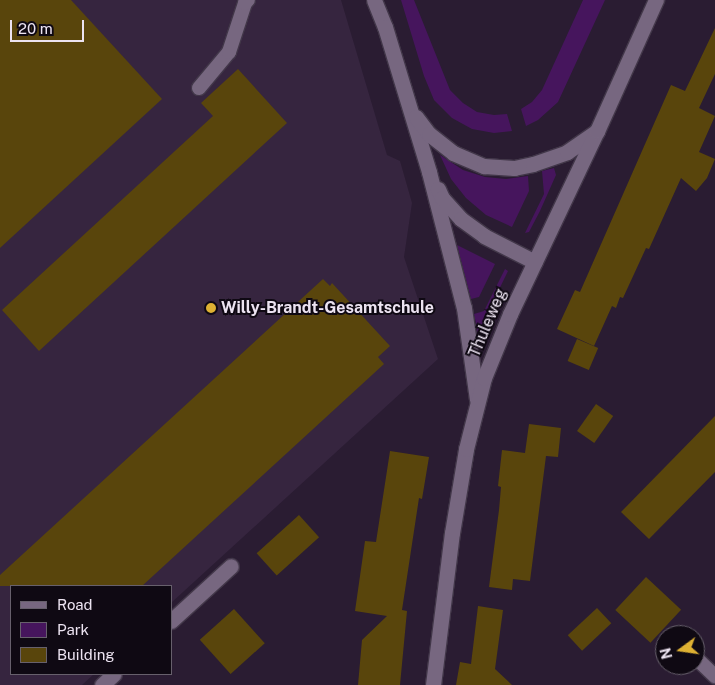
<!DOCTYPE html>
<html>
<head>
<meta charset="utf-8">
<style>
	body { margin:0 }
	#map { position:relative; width:715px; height:685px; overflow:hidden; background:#2a1c32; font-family:"Public Sans",sans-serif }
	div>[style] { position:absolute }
	.built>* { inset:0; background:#36253f }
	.green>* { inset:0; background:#46155d }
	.building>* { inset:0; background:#59450c; transform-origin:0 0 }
	.roads { filter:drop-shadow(1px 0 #423749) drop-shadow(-1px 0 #423749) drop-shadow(0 1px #423749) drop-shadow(0 -1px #423749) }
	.service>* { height:14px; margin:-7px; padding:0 7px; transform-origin:7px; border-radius:7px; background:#776780 }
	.minor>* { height:15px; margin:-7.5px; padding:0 7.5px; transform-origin:7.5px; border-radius:7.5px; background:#776780 }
	.tertiary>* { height:15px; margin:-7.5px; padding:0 7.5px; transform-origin:7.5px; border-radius:7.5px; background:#776780 }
	.dots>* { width:14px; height:14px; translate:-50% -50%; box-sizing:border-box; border:2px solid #0f0913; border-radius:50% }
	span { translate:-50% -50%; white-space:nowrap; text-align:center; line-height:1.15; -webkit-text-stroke:4px #0f0913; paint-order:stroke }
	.poi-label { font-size:16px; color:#ece3f1; font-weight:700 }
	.left { translate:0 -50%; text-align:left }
	.street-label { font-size:16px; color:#ece3f1 }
	.legend { position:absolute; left:10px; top:585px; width:162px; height:90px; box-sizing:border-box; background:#0f0913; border:1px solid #67606c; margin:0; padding:6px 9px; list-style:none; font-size:15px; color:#ece3f1 }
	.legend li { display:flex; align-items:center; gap:10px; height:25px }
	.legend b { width:25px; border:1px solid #67606c }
	.north { position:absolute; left:655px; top:625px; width:50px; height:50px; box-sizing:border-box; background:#0f0913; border:1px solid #67606c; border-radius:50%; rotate:256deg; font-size:14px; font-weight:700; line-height:20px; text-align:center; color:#ece3f1 }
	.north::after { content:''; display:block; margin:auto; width:18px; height:22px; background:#deb133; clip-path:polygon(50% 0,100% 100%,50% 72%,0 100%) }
	.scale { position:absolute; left:10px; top:20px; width:74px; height:22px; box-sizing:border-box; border:2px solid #ece3f1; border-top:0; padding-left:6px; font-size:15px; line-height:18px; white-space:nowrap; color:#ece3f1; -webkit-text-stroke:4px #0f0913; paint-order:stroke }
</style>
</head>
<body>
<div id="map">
	<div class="built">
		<i style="clip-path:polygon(0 0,341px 0,387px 155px,400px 161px,412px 203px,404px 257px,438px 359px,171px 603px,171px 586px,11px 586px,11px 674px,94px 674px,82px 685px,0 685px)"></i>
	</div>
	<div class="green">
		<i style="clip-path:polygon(401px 0,414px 0,450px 90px,463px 103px,477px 112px,494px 115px,507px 114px,512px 131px,494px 133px,472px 129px,452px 118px,434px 100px,424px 76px)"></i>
		<i style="clip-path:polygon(583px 0,605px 0,558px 102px,538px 120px,526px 126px,521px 109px,532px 102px,542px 90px)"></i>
		<i style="clip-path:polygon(440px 155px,463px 170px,485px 177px,506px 179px,528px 176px,529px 191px,512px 227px,486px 215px,466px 198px,451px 179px)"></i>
		<i style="clip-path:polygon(554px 168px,556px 175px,540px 211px,529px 232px,525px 233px,544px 194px,542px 171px)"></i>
		<i style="clip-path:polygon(457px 245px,495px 264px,479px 297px,471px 299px)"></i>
		<i style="clip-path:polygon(505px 269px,508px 271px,478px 333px,474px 314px,484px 311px)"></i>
	</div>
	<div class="building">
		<i style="clip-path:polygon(0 0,71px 0,162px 99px,0 248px)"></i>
		<i style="clip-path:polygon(715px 28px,715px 74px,699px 108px,715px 116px,699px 152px,715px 159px,707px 178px,696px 191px,681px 178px,649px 249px,646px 248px,623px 298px,620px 297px,616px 308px,612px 306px,594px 346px,557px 329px,575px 290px,580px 292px,671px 85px,685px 91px)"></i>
		<i style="clip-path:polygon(238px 69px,287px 123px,39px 351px,2px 310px,213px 116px,201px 103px)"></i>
		<i style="clip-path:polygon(323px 279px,330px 286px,332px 283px,390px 346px,378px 357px,384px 364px,142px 586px,0 586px,0 575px)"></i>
		<i style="left:577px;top:339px;width:23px;height:24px;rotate:23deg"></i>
		<i style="left:596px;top:404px;width:21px;height:33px;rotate:35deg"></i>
		<i style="clip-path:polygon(715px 416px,715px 472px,649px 539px,621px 512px)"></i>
		<i style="clip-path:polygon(529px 424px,561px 428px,558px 457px,546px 456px,530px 581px,513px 579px,512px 590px,489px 587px,499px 510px,501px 487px,498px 486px,502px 450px,525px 453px)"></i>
		<i style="clip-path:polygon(390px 451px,429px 457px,422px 499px,419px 498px,402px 610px,407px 611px,400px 685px,358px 685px,362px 640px,387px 616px,355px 611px,365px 541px,376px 542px)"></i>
		<i style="left:299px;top:515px;width:30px;height:57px;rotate:48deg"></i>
		<i style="left:646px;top:577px;width:48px;height:45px;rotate:43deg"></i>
		<i style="clip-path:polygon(478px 606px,503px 610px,495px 669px,512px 685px,456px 685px,460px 662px,471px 664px)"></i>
		<i style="left:597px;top:608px;width:21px;height:40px;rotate:47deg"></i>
		<i style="left:234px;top:609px;width:46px;height:46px;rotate:48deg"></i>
	</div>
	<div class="roads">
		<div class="service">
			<i style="left:199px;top:88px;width:47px;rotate:-50.2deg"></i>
			<i style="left:229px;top:52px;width:52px;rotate:-71.9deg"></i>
			<i style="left:245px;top:3px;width:4px;rotate:-45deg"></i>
			<i style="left:695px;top:657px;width:28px;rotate:44deg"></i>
		</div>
		<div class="minor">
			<i style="left:374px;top:0;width:29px;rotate:68deg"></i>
			<i style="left:385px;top:27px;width:152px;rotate:73.1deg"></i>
			<i style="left:429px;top:172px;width:140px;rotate:75.6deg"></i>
			<i style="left:464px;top:308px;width:92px;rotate:81.9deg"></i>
			<i style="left:416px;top:117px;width:21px;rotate:53deg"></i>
			<i style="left:429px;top:134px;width:31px;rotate:38deg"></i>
			<i style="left:453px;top:153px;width:34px;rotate:23deg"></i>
			<i style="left:484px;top:166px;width:30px;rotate:4deg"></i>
			<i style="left:514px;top:168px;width:19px;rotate:-12deg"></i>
			<i style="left:533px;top:164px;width:36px;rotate:-19deg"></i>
			<i style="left:567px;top:152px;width:37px;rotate:-35deg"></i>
			<i style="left:438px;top:189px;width:10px;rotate:66deg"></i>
			<i style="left:442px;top:198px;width:28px;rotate:48deg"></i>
			<i style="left:461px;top:219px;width:29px;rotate:36deg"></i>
			<i style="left:484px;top:236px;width:57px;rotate:27deg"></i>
			<i style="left:171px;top:621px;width:81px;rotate:-42.5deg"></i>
			<i style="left:102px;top:685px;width:16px;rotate:-43deg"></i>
		</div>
		<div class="tertiary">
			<i style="left:433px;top:685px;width:153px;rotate:-82.9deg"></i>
			<i style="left:452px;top:533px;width:85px;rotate:-80.5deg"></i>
			<i style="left:466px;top:449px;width:73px;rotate:-75.8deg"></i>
			<i style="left:484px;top:378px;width:69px;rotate:-67.9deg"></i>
			<i style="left:510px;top:314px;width:203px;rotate:-64.6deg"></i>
			<i style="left:597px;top:131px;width:144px;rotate:-65.8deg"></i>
		</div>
	</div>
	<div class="dots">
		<i style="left:211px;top:308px;background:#deb133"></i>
	</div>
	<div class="poi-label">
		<span class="left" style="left:221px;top:308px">Willy-Brandt-Gesamtschule</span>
	</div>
	<div class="street-label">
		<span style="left:488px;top:323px;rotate:-67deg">Thuleweg</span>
	</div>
	<ul class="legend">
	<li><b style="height:6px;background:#776780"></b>Road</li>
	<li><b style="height:14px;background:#46155d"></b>Park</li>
	<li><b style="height:14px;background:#59450c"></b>Building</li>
	</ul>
	<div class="north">N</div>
	<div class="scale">20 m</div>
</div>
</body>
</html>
